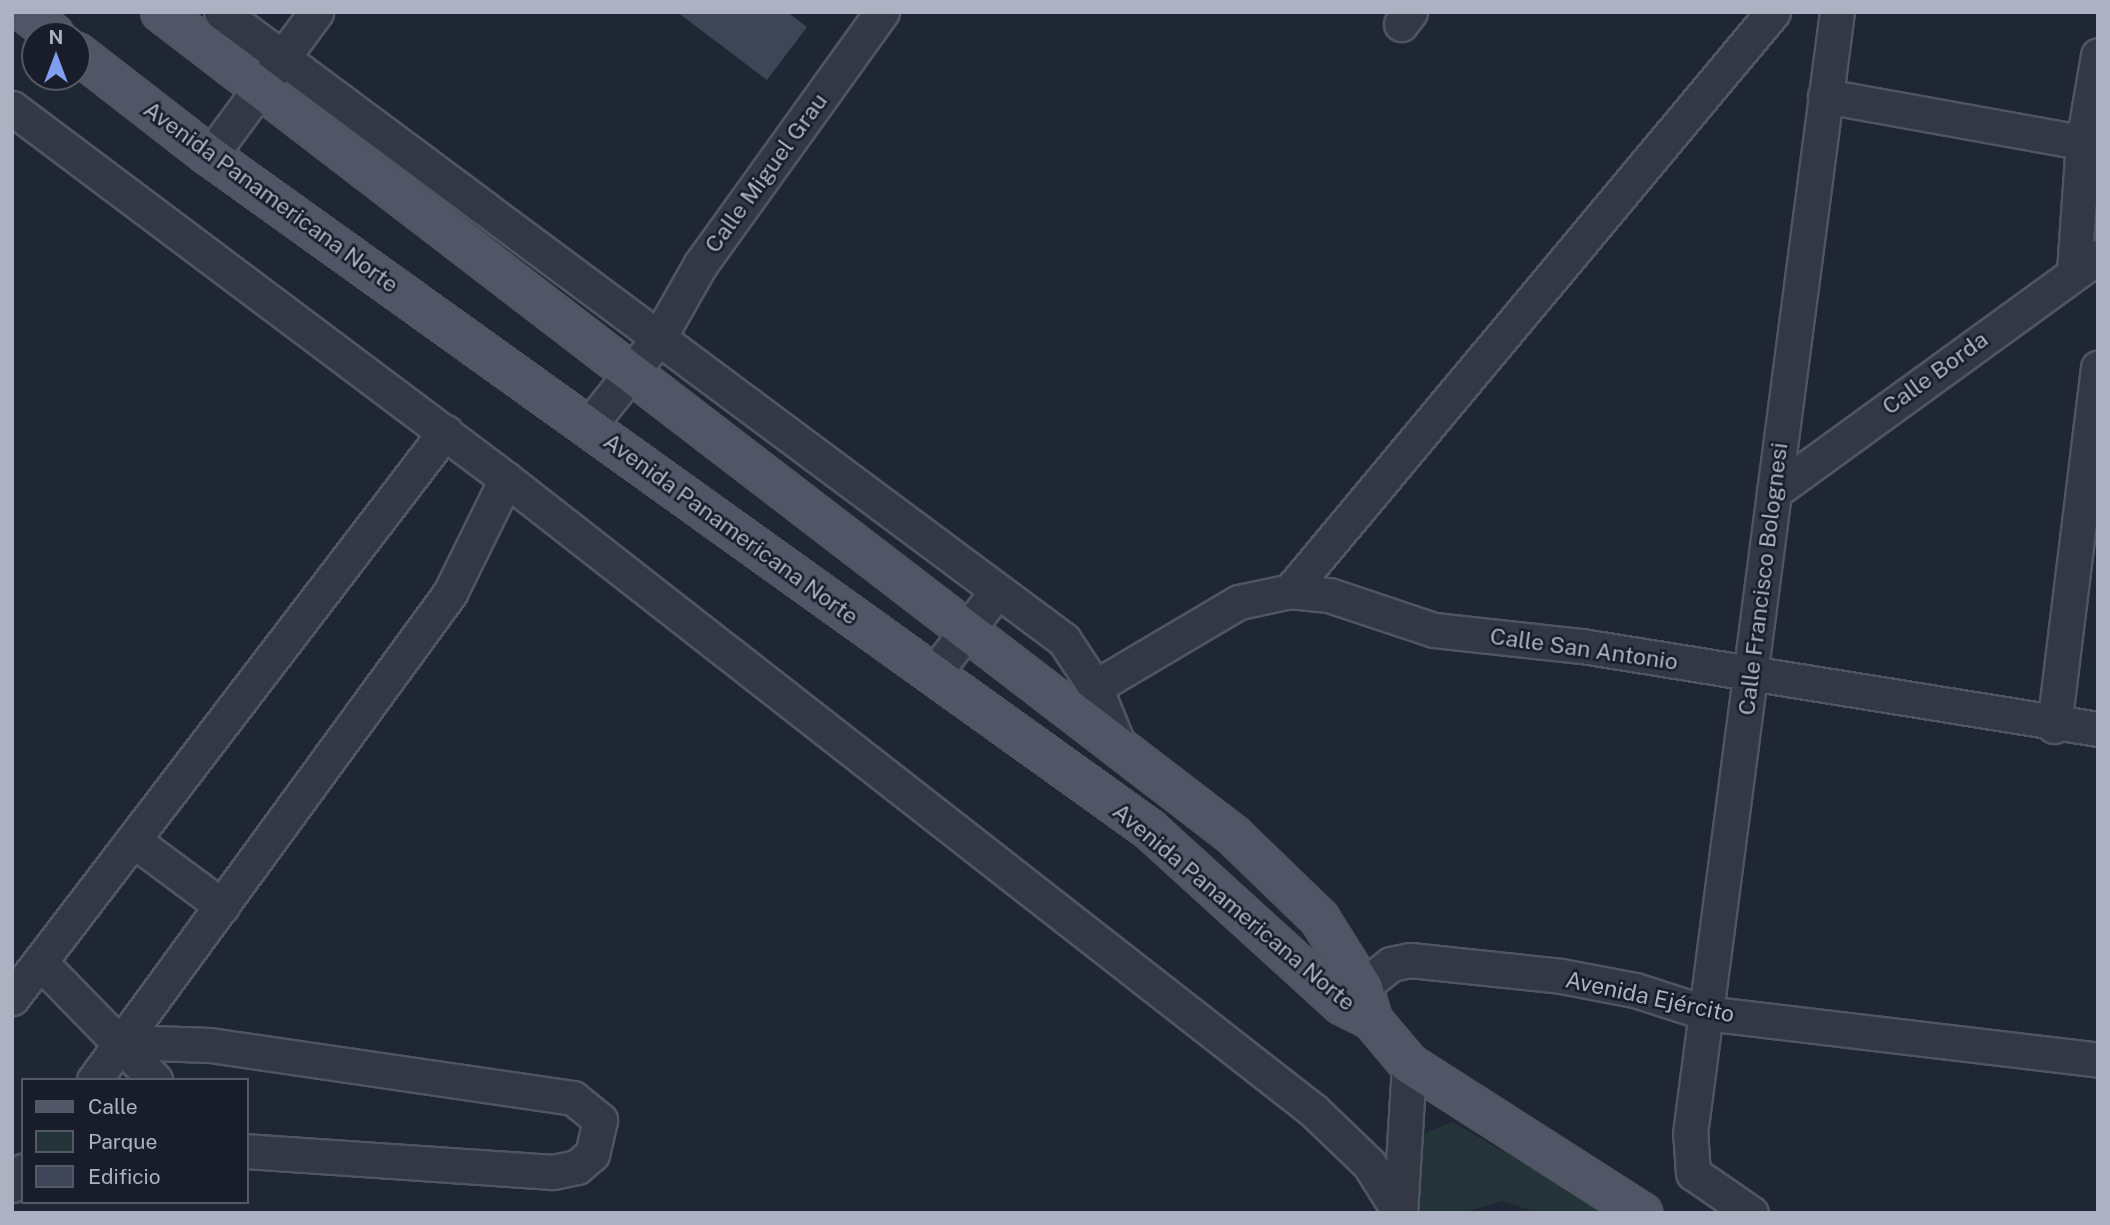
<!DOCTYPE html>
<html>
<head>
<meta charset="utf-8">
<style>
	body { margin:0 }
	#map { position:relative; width:2110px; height:1225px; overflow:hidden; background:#1f2634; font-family:"Public Sans",sans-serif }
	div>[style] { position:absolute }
	.green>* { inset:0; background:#243438 }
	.building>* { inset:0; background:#3e4557 }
	.roads { filter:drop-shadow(2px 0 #505563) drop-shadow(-2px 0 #505563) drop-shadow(0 2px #505563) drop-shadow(0 -2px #505563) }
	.minor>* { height:33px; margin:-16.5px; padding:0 16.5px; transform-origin:16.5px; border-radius:16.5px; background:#333845 }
	.major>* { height:38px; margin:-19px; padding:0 19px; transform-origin:19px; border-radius:19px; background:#505665 }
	span { translate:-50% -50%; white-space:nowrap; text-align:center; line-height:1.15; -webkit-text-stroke:5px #181d29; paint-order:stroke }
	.street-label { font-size:23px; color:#acb2c2 }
	.frame { position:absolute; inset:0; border:14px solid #acb2c2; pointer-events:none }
	.legend { position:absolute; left:21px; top:1078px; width:228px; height:126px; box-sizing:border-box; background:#181d29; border:2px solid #535966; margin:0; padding:9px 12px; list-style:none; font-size:21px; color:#acb2c2 }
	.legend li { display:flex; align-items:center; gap:14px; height:35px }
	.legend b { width:35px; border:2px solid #535966 }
	.north { position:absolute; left:21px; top:21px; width:70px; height:70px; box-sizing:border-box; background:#181d29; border:2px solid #535966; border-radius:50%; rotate:0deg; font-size:19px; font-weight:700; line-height:28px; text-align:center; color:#acb2c2 }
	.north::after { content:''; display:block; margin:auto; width:24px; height:32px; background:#819ef2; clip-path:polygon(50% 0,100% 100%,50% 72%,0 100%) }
</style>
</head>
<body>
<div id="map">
	<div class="green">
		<i style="clip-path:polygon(1452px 1122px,1612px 1213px,1539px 1213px,1503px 1201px,1461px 1213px,1412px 1213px,1416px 1137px)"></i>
	</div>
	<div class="building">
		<i style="clip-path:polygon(677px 12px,787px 12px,807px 27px,767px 80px)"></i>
	</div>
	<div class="roads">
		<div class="minor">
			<i style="left:221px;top:12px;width:1051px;rotate:36.68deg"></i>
			<i style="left:1064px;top:640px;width:56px;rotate:56.6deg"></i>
			<i style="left:1095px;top:687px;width:64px;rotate:67.9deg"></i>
			<i style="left:1401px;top:24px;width:15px;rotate:-53deg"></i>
			<i style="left:1825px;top:96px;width:277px;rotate:10.2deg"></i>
			<i style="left:12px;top:108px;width:618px;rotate:36.91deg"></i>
			<i style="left:506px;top:479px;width:1026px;rotate:38.03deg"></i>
			<i style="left:1314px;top:1111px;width:76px;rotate:43.9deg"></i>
			<i style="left:1369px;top:1164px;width:58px;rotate:57.7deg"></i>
			<i style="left:210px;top:156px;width:179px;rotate:-53.6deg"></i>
			<i style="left:2074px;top:271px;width:128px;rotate:-86deg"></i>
			<i style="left:2083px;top:143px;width:89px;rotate:-80.3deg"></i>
			<i style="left:588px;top:427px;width:112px;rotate:-51.5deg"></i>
			<i style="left:658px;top:339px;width:85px;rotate:-60.4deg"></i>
			<i style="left:700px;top:265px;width:312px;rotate:-54.3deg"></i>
			<i style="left:1774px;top:492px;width:400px;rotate:-36deg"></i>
			<i style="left:1290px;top:591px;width:754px;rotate:-50.17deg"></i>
			<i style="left:933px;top:675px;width:106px;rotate:-52.7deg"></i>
			<i style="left:1095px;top:687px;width:167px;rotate:-30.6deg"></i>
			<i style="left:1239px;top:602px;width:52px;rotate:-12.2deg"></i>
			<i style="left:1290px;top:591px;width:39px;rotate:6deg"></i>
			<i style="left:1329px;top:595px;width:111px;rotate:18.4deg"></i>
			<i style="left:1434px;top:630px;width:149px;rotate:6.2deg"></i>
			<i style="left:1582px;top:646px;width:523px;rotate:9.14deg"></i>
			<i style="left:2054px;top:726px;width:361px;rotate:-83deg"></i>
			<i style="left:133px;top:840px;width:111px;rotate:36.6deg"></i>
			<i style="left:40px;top:962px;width:165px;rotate:45.7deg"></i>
			<i style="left:12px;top:998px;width:713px;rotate:-52.58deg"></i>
			<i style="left:1342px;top:1003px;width:63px;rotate:-38.5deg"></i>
			<i style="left:1391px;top:964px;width:19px;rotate:-12deg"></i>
			<i style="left:1410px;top:960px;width:152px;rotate:6deg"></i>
			<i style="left:1561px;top:976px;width:75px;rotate:10.7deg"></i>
			<i style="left:1635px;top:990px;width:75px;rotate:17.9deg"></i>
			<i style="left:1706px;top:1013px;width:395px;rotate:6.8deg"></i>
			<i style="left:123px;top:1042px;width:87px;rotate:2deg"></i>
			<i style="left:210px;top:1045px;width:367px;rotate:8.3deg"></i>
			<i style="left:573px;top:1098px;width:35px;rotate:39deg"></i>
			<i style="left:600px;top:1120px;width:35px;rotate:103deg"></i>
			<i style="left:592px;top:1154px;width:20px;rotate:139deg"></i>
			<i style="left:577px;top:1167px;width:25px;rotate:168deg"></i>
			<i style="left:553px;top:1172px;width:307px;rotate:-176.1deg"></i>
			<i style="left:94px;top:1080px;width:603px;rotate:-53.83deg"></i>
			<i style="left:450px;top:593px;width:127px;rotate:-63.8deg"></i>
			<i style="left:12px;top:1185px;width:18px;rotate:-52deg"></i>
			<i style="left:1400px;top:1213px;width:149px;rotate:-86.5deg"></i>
			<i style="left:1751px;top:1213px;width:70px;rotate:-145.4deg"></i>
			<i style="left:1693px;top:1173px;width:39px;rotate:-94deg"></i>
			<i style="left:1690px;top:1134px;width:1132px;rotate:-82.54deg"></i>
		</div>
		<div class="major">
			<i style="left:25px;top:12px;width:37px;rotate:38deg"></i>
			<i style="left:161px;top:12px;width:1351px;rotate:37.51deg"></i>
			<i style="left:1233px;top:835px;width:120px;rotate:44deg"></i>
			<i style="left:1319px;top:918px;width:83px;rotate:57.8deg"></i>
			<i style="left:1363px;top:988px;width:33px;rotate:74deg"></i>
			<i style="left:77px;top:53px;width:168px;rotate:37.8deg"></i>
			<i style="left:210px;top:156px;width:1155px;rotate:35.63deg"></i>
			<i style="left:1149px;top:829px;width:260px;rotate:42.3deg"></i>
			<i style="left:1341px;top:1004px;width:35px;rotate:27deg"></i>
			<i style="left:1372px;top:1020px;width:57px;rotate:49.9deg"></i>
			<i style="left:1409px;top:1064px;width:277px;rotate:32.6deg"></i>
		</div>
	</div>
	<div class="street-label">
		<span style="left:766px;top:173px;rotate:-54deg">Calle Miguel Grau</span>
		<span style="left:271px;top:197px;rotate:36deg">Avenida Panamericana Norte</span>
		<span style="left:1935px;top:373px;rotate:-36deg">Calle Borda</span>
		<span style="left:731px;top:529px;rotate:36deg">Avenida Panamericana Norte</span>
		<span style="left:1763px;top:579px;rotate:-83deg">Calle Francisco Bolognesi</span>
		<span style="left:1584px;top:649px;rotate:8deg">Calle San Antonio</span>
		<span style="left:1234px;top:907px;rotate:40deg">Avenida Panamericana Norte</span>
		<span style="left:1650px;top:997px;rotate:12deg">Avenida Ejército</span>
	</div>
	<div class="frame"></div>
	<ul class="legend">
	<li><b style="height:9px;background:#505665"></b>Calle</li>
	<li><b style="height:19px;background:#243438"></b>Parque</li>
	<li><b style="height:19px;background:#3e4557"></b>Edificio</li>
	</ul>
	<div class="north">N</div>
</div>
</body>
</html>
